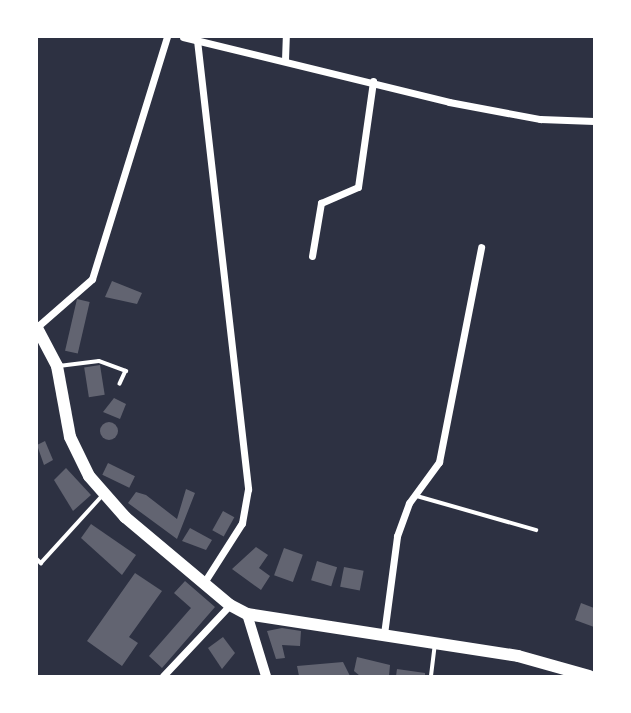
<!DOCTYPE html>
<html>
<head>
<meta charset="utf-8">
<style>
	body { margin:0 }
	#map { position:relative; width:631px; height:713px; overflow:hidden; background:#2d3142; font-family:"Libre Baskerville",serif }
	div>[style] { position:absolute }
	.building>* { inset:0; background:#626471; transform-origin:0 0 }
	.round { border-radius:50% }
	.service>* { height:3.5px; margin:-1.75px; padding:0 1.75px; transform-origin:1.75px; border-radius:1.75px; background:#fff }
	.minor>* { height:7px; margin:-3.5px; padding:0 3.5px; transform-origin:3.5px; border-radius:3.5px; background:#fff }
	.secondary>* { height:10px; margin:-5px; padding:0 5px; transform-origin:5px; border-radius:5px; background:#fff }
	.primary>* { height:12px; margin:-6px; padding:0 6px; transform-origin:6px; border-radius:6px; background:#fff }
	span { translate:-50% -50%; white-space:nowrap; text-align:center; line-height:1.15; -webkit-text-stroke:7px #fff; paint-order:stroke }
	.frame { position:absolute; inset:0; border:38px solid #fff; pointer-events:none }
</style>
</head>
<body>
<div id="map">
	<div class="building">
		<i style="clip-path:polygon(112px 281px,142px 293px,137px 304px,105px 297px)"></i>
		<i style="left:77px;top:299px;width:13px;height:53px;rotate:13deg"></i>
		<i style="left:100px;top:365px;width:30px;height:16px;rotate:81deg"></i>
		<i style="clip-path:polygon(114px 398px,126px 404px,120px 419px,103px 412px)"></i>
		<i class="round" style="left:100px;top:422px;width:18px;height:18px"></i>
		<i style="clip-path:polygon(45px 441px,53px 460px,44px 465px,37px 445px)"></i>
		<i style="left:108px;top:463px;width:30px;height:13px;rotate:26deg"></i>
		<i style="clip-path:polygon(66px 468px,91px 495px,73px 511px,54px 480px)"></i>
		<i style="clip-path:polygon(186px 489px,195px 493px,177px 539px,128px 503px,136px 492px,146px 495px,177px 519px)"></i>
		<i style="left:223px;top:511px;width:13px;height:22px;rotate:29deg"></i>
		<i style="clip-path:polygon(91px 524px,136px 555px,122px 575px,81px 538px)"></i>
		<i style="clip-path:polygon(190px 528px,212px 540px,206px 550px,182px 541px)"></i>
		<i style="clip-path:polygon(256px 547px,268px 555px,259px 568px,270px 576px,261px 590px,232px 569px)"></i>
		<i style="left:284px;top:548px;width:20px;height:29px;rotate:20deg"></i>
		<i style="left:317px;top:561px;width:21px;height:20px;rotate:17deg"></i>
		<i style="left:344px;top:567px;width:20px;height:20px;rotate:11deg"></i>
		<i style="clip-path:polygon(135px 573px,162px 591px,129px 637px,138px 643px,122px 666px,87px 641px)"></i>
		<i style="clip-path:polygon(185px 581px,215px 607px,162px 668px,149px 656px,191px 608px,174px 593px)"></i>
		<i style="clip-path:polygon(581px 603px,594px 608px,594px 627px,575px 620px)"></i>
		<i style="clip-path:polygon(282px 628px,301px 631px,300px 646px,282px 645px,285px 658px,276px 659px,267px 631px)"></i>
		<i style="clip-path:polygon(223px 637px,235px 653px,222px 669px,208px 648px)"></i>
		<i style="clip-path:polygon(357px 657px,390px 665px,389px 676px,360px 676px,354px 671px)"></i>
		<i style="clip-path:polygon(343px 662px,350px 676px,299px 676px,297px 666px)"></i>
		<i style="clip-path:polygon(397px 669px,425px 673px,425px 676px,396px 676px)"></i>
	</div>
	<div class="service">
		<i style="left:59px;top:366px;width:40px;rotate:-7.1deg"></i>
		<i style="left:99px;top:361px;width:29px;rotate:20deg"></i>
		<i style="left:126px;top:371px;width:14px;rotate:115deg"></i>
		<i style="left:417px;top:496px;width:124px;rotate:15.9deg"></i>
		<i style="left:37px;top:559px;width:6px;rotate:45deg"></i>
		<i style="left:41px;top:563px;width:91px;rotate:-47.7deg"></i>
		<i style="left:431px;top:676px;width:31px;rotate:-83deg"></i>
	</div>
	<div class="minor">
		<i style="left:183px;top:37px;width:274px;rotate:13.7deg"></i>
		<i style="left:449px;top:102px;width:93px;rotate:10.6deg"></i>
		<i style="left:540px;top:119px;width:54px;rotate:2.1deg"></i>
		<i style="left:197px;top:40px;width:452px;rotate:83.5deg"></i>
		<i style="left:248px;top:489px;width:35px;rotate:100deg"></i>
		<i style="left:242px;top:523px;width:69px;rotate:122.5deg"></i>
		<i style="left:285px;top:60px;width:23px;rotate:-88deg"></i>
		<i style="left:312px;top:256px;width:54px;rotate:-80.4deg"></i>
		<i style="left:321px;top:203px;width:40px;rotate:-23.4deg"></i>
		<i style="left:358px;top:187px;width:107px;rotate:-81.9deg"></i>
		<i style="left:37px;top:327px;width:73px;rotate:-41.1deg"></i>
		<i style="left:92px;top:279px;width:253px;rotate:-72.8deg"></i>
		<i style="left:384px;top:634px;width:99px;rotate:-82.4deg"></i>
		<i style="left:397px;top:536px;width:35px;rotate:-70deg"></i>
		<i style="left:409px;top:503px;width:51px;rotate:-53.8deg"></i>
		<i style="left:439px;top:462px;width:219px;rotate:-78.9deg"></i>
		<i style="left:163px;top:676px;width:98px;rotate:-46.7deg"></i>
	</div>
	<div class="secondary">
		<i style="left:247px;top:614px;width:65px;rotate:73deg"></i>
	</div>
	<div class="primary">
		<i style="left:37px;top:328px;width:43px;rotate:62.2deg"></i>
		<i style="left:57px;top:366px;width:72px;rotate:79.6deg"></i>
		<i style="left:70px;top:437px;width:43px;rotate:64deg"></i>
		<i style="left:89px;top:476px;width:55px;rotate:48.7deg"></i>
		<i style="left:125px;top:517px;width:137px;rotate:40deg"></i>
		<i style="left:230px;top:605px;width:19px;rotate:28deg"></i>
		<i style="left:247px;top:614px;width:274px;rotate:8.8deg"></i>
		<i style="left:518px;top:656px;width:74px;rotate:15.7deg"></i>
	</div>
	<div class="frame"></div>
</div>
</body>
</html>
